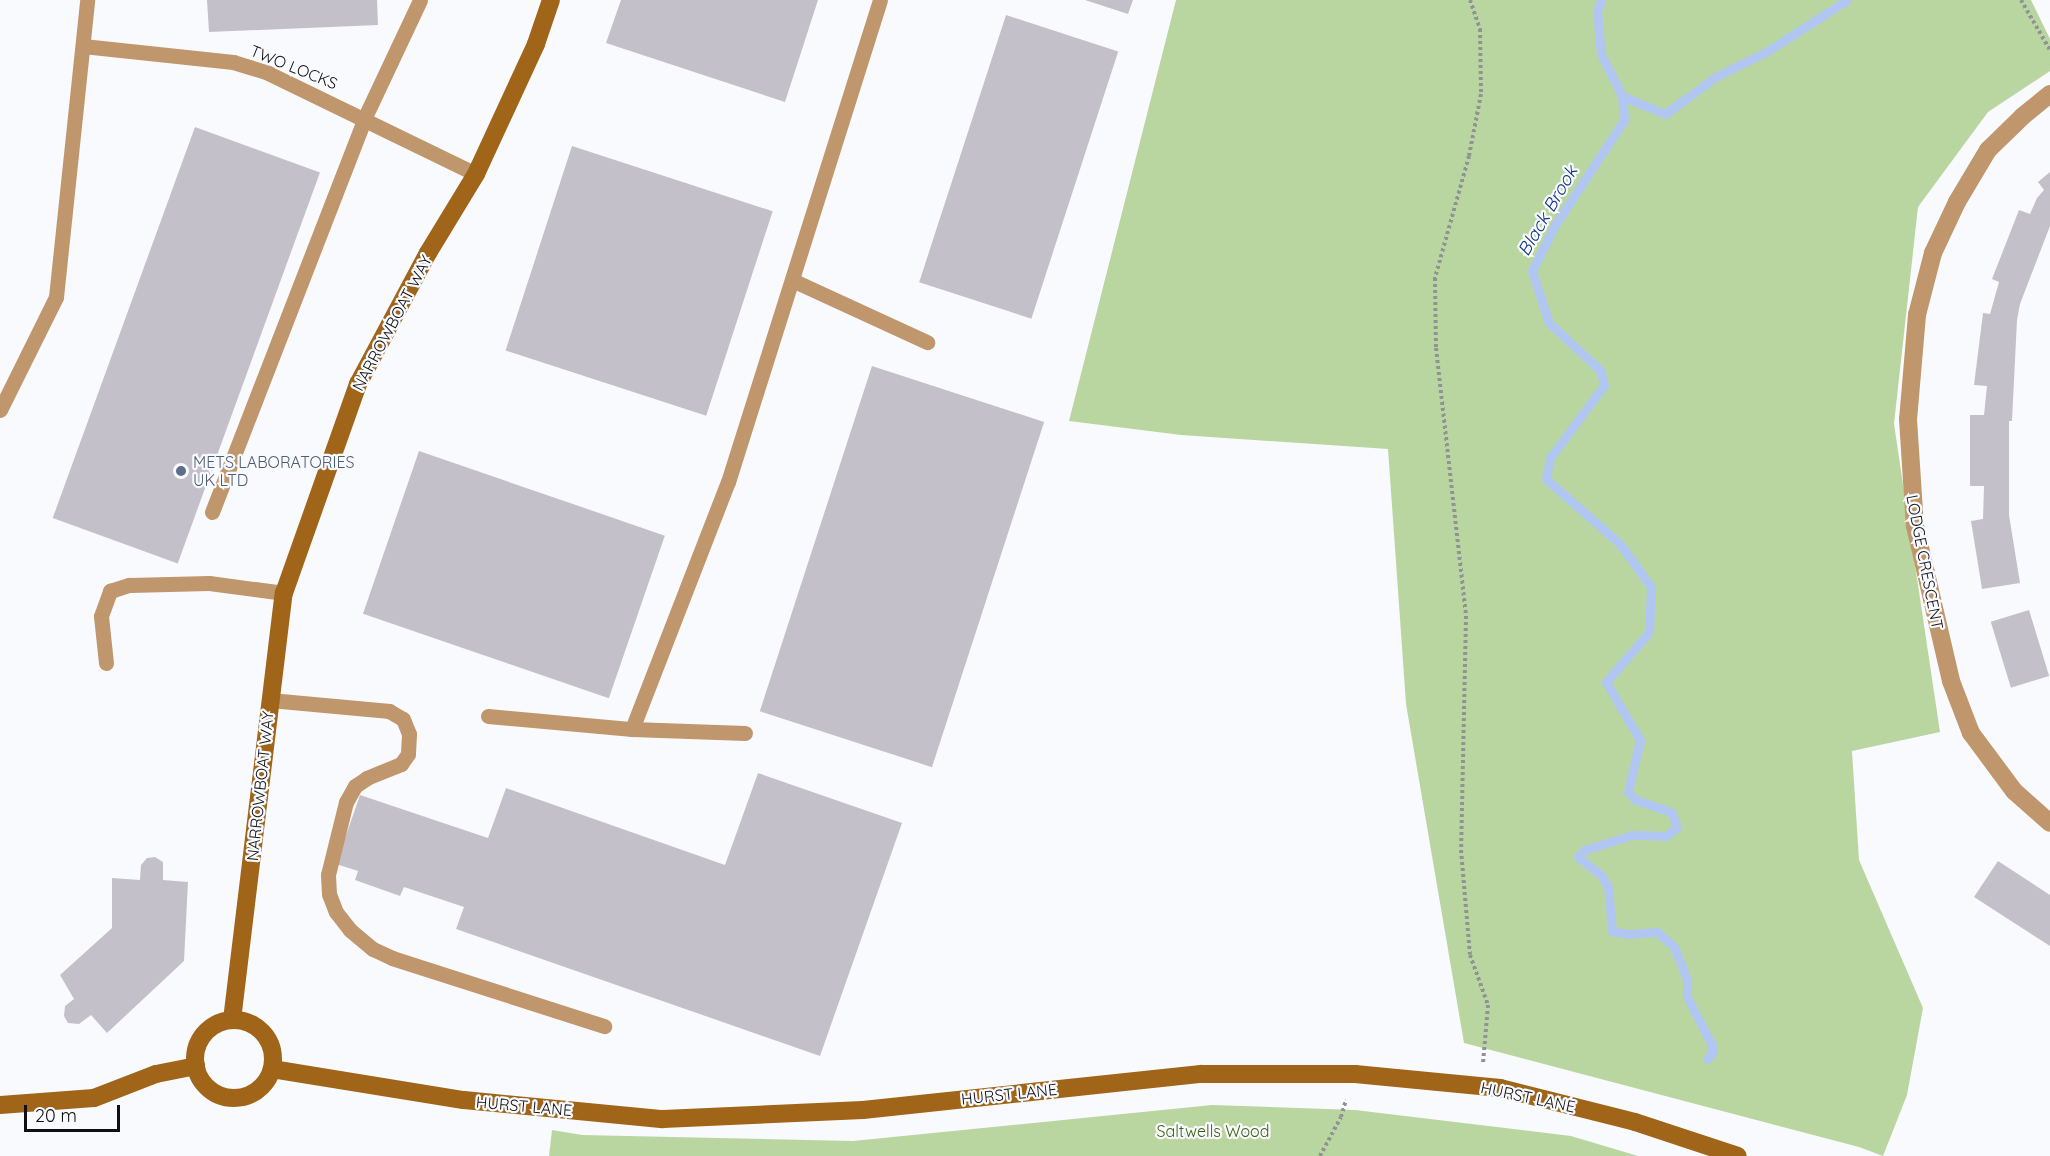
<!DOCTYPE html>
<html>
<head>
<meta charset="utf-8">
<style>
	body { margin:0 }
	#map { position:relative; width:2050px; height:1156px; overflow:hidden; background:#f9fafe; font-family:Quicksand,sans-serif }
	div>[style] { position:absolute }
	.green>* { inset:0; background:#bad6a0 }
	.stream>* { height:9px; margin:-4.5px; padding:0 4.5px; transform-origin:4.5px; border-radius:4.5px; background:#b1c7f2 }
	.building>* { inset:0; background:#c3c0ca; transform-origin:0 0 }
	.path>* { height:4px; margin-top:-2px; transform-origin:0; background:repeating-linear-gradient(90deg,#919296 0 3px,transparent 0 6px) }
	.lane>* { height:15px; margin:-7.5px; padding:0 7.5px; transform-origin:7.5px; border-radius:7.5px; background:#c0966c }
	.street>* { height:18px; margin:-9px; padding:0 9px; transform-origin:9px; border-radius:9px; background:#c0966c }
	.secondary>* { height:18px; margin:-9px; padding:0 9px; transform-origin:9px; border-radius:9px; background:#a06519 }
	.secondary>.ring { margin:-9px; padding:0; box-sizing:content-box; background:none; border:18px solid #a06519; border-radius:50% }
	.dots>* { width:16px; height:16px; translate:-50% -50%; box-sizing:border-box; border:3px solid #f9fafe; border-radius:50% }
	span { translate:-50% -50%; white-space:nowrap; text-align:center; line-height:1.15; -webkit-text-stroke:4.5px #f9fafe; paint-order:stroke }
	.street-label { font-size:16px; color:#101013 }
	.service-label { font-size:16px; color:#4e5e75 }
	.left { translate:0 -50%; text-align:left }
	.park-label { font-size:16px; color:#406214 }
	.water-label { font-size:18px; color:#113584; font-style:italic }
	.scale { position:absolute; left:24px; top:1105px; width:96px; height:27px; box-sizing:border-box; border:3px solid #101013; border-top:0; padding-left:8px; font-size:18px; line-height:21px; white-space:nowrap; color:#101013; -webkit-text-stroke:4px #f9fafe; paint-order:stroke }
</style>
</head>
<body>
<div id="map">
	<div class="green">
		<i style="clip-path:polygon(1176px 0,2031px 0,2050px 39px,2050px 71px,1988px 112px,1918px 207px,1894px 424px,1940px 732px,1852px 751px,1859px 860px,1923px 1008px,1907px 1095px,1883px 1156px,1859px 1147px,1464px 1043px,1406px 704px,1388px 449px,1181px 435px,1069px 421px)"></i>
		<i style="clip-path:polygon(1212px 1105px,1355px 1110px,1571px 1136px,1638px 1156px,549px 1156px,552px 1130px,582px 1135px,853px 1141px)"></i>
	</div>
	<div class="stream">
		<i style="left:1601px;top:0;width:12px;rotate:110deg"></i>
		<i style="left:1597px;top:11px;width:43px;rotate:84.7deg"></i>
		<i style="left:1601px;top:54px;width:47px;rotate:63.4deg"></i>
		<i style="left:1622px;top:96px;width:24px;rotate:85deg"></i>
		<i style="left:1624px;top:120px;width:126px;rotate:123.3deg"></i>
		<i style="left:1555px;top:225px;width:51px;rotate:116.6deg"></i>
		<i style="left:1532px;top:271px;width:55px;rotate:71.9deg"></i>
		<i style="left:1549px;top:323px;width:69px;rotate:42.7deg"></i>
		<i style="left:1600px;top:370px;width:16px;rotate:75deg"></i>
		<i style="left:1604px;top:385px;width:91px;rotate:126.5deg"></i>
		<i style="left:1550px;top:458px;width:21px;rotate:101deg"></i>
		<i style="left:1546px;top:479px;width:98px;rotate:41.3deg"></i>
		<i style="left:1620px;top:544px;width:53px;rotate:54.2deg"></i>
		<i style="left:1651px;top:587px;width:45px;rotate:92.5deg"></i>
		<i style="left:1649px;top:632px;width:66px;rotate:130.7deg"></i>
		<i style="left:1606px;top:682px;width:67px;rotate:59.6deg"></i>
		<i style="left:1640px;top:740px;width:53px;rotate:103deg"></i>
		<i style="left:1628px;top:792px;width:11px;rotate:45deg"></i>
		<i style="left:1636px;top:800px;width:37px;rotate:19deg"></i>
		<i style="left:1671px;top:812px;width:16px;rotate:68deg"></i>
		<i style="left:1677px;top:827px;width:14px;rotate:141deg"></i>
		<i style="left:1666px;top:836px;width:34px;rotate:-178deg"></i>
		<i style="left:1632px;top:835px;width:50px;rotate:162.6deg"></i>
		<i style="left:1584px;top:850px;width:9px;rotate:131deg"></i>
		<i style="left:1578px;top:857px;width:29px;rotate:38deg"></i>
		<i style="left:1601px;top:875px;width:14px;rotate:60deg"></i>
		<i style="left:1608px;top:887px;width:44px;rotate:84.8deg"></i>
		<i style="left:1612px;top:931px;width:16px;rotate:11deg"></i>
		<i style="left:1628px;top:934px;width:29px;rotate:-4deg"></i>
		<i style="left:1657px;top:932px;width:23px;rotate:41deg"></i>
		<i style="left:1674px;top:947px;width:35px;rotate:68deg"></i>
		<i style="left:1687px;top:980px;width:17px;rotate:90deg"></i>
		<i style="left:1687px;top:997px;width:54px;rotate:62.5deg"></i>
		<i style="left:1712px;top:1045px;width:8px;rotate:90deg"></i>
		<i style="left:1712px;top:1053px;width:8px;rotate:130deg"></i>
		<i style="left:1622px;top:96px;width:47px;rotate:22.7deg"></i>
		<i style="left:1665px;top:114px;width:64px;rotate:-36.2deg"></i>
		<i style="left:1717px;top:76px;width:55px;rotate:-26.1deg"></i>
		<i style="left:1766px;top:52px;width:96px;rotate:-32.7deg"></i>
	</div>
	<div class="building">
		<i style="clip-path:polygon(207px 0,377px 0,378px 25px,209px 32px)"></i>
		<i style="clip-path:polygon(621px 0,818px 0,785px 102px,606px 43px)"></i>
		<i style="clip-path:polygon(1085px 0,1133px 0,1128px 14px)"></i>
		<i style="left:1006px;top:15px;width:118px;height:281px;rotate:18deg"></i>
		<i style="left:195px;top:127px;width:133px;height:416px;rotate:20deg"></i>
		<i style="left:572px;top:146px;width:211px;height:215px;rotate:18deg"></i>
		<i style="clip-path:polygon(2050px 172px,2050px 226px,2020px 304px,2017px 320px,2012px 421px,2009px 421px,2009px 515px,2020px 583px,1982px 589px,1971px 521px,1983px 519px,1984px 486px,1970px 486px,1970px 415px,1984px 415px,1987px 386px,1974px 385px,1983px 313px,1990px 314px,1999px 282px,1992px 279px,2019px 210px,2030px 214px,2037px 198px,2044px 190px,2038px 182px)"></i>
		<i style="left:872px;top:366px;width:181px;height:363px;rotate:18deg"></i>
		<i style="left:419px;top:451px;width:260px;height:172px;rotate:19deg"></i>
		<i style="left:2029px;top:610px;width:69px;height:40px;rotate:73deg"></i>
		<i style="clip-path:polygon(758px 773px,902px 823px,820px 1056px,456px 929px,464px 907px,404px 887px,400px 896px,355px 880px,358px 871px,336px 864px,360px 795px,488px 838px,506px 788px,725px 865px)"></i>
		<i style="clip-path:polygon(155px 857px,163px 862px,163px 880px,188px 882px,184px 961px,107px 1033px,91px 1015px,79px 1024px,68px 1023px,64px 1016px,65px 1006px,74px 999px,60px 975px,112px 928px,112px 878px,140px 880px,141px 865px,147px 858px)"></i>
		<i style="clip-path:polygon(1998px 861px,2050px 895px,2050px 946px,1974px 897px)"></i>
	</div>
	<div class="path">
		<i style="left:1470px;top:0;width:31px;rotate:71deg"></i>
		<i style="left:1480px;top:29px;width:65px;rotate:89.1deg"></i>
		<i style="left:1481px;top:94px;width:63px;rotate:101deg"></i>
		<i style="left:1469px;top:156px;width:127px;rotate:105.6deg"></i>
		<i style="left:1435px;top:278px;width:70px;rotate:89.2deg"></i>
		<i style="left:1436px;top:348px;width:270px;rotate:83.6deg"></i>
		<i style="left:1466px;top:616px;width:234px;rotate:91.2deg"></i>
		<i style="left:1461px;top:850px;width:105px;rotate:85.1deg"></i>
		<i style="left:1470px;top:955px;width:53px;rotate:70.2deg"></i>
		<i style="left:1488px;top:1005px;width:58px;rotate:94.9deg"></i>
		<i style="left:2021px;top:0;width:58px;rotate:59.9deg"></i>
		<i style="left:1320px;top:1156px;width:44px;rotate:-61.7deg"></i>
		<i style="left:1341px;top:1117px;width:18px;rotate:-74deg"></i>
	</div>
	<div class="lane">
		<i style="left:83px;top:46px;width:151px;rotate:6.1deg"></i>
		<i style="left:233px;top:62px;width:37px;rotate:17deg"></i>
		<i style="left:268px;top:73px;width:231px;rotate:25.9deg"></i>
		<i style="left:792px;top:280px;width:149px;rotate:24.7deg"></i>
		<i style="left:0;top:410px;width:126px;rotate:-63.6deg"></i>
		<i style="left:56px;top:297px;width:299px;rotate:-84deg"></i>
		<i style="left:212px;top:512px;width:424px;rotate:-68.8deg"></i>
		<i style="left:365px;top:117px;width:129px;rotate:-64.8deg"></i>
		<i style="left:106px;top:663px;width:47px;rotate:-96.1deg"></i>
		<i style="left:101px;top:616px;width:27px;rotate:-70deg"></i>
		<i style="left:110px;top:591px;width:20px;rotate:-18deg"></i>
		<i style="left:129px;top:585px;width:80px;rotate:-1.4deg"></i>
		<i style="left:209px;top:583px;width:76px;rotate:7.6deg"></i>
		<i style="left:270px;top:700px;width:120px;rotate:5.3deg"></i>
		<i style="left:389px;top:711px;width:16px;rotate:30deg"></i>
		<i style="left:403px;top:719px;width:16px;rotate:68deg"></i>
		<i style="left:409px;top:734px;width:20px;rotate:93deg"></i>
		<i style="left:408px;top:754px;width:12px;rotate:125deg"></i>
		<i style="left:401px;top:764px;width:37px;rotate:158deg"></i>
		<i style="left:367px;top:778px;width:14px;rotate:146deg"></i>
		<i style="left:355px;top:786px;width:18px;rotate:119deg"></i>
		<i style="left:346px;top:802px;width:75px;rotate:103.9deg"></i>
		<i style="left:328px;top:875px;width:19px;rotate:87deg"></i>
		<i style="left:329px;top:894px;width:19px;rotate:69deg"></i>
		<i style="left:336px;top:912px;width:23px;rotate:52deg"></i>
		<i style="left:350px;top:930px;width:30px;rotate:40deg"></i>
		<i style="left:373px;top:949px;width:21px;rotate:25deg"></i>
		<i style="left:392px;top:958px;width:223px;rotate:17.8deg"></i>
		<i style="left:488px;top:716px;width:145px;rotate:5.2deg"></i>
		<i style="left:632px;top:729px;width:113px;rotate:2deg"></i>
		<i style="left:632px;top:729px;width:265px;rotate:-68.8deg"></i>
		<i style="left:728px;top:482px;width:505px;rotate:-72.5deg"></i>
	</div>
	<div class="street">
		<i style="left:2050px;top:94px;width:35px;rotate:141deg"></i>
		<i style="left:2023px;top:116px;width:49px;rotate:135.8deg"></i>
		<i style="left:1988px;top:150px;width:61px;rotate:120.8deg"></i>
		<i style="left:1957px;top:202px;width:56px;rotate:115.2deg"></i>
		<i style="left:1933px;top:253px;width:64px;rotate:104.5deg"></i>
		<i style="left:1917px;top:315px;width:104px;rotate:94.9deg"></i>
		<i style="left:1908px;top:419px;width:107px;rotate:86.3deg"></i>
		<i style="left:1915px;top:526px;width:159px;rotate:76.9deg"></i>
		<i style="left:1951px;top:681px;width:56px;rotate:69deg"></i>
		<i style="left:1971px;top:733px;width:72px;rotate:53.4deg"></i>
		<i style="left:2014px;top:791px;width:48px;rotate:41.6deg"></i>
	</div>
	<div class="secondary">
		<i style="left:232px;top:1020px;width:430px;rotate:-83.1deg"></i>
		<i style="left:284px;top:593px;width:222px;rotate:-70.5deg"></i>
		<i style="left:358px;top:384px;width:149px;rotate:-61.9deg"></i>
		<i style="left:428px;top:253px;width:92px;rotate:-58.7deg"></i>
		<i style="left:476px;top:174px;width:143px;rotate:-65.2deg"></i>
		<i style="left:536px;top:44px;width:46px;rotate:-71.2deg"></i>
		<i class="ring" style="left:195px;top:1020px;width:60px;height:60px"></i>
		<i style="left:272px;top:1069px;width:194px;rotate:9.2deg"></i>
		<i style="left:464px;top:1100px;width:200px;rotate:5.5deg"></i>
		<i style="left:663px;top:1119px;width:200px;rotate:-2.6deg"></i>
		<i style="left:863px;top:1110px;width:340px;rotate:-6.1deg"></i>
		<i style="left:1201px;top:1074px;width:154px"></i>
		<i style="left:1355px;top:1074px;width:146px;rotate:5.5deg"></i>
		<i style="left:1500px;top:1088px;width:139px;rotate:14.1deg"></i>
		<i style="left:1635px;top:1122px;width:108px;rotate:18.3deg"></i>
		<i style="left:0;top:1105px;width:94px;rotate:-4.3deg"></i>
		<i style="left:94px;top:1098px;width:66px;rotate:-21.2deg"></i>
		<i style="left:156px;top:1074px;width:41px;rotate:-11.3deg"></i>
	</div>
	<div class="dots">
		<i style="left:181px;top:471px;background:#5c6f8a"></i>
	</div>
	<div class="street-label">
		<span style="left:294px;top:67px;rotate:22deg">TWO LOCKS</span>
		<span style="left:392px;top:323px;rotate:-62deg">NARROWBOAT WAY</span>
		<span style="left:1925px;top:562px;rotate:79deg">LODGE CRESCENT</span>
		<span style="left:260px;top:786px;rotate:-84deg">NARROWBOAT WAY</span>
		<span style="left:1009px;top:1094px;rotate:-6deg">HURST LANE</span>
		<span style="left:1528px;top:1097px;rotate:12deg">HURST LANE</span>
		<span style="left:524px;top:1106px;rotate:5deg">HURST LANE</span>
	</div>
	<div class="service-label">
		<span class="left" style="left:193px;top:471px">METS LABORATORIES<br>UK LTD</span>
	</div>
	<div class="park-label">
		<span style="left:1213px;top:1131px">Saltwells Wood</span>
	</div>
	<div class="water-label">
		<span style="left:1548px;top:211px;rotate:-60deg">Black Brook</span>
	</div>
	<div class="scale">20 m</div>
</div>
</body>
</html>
